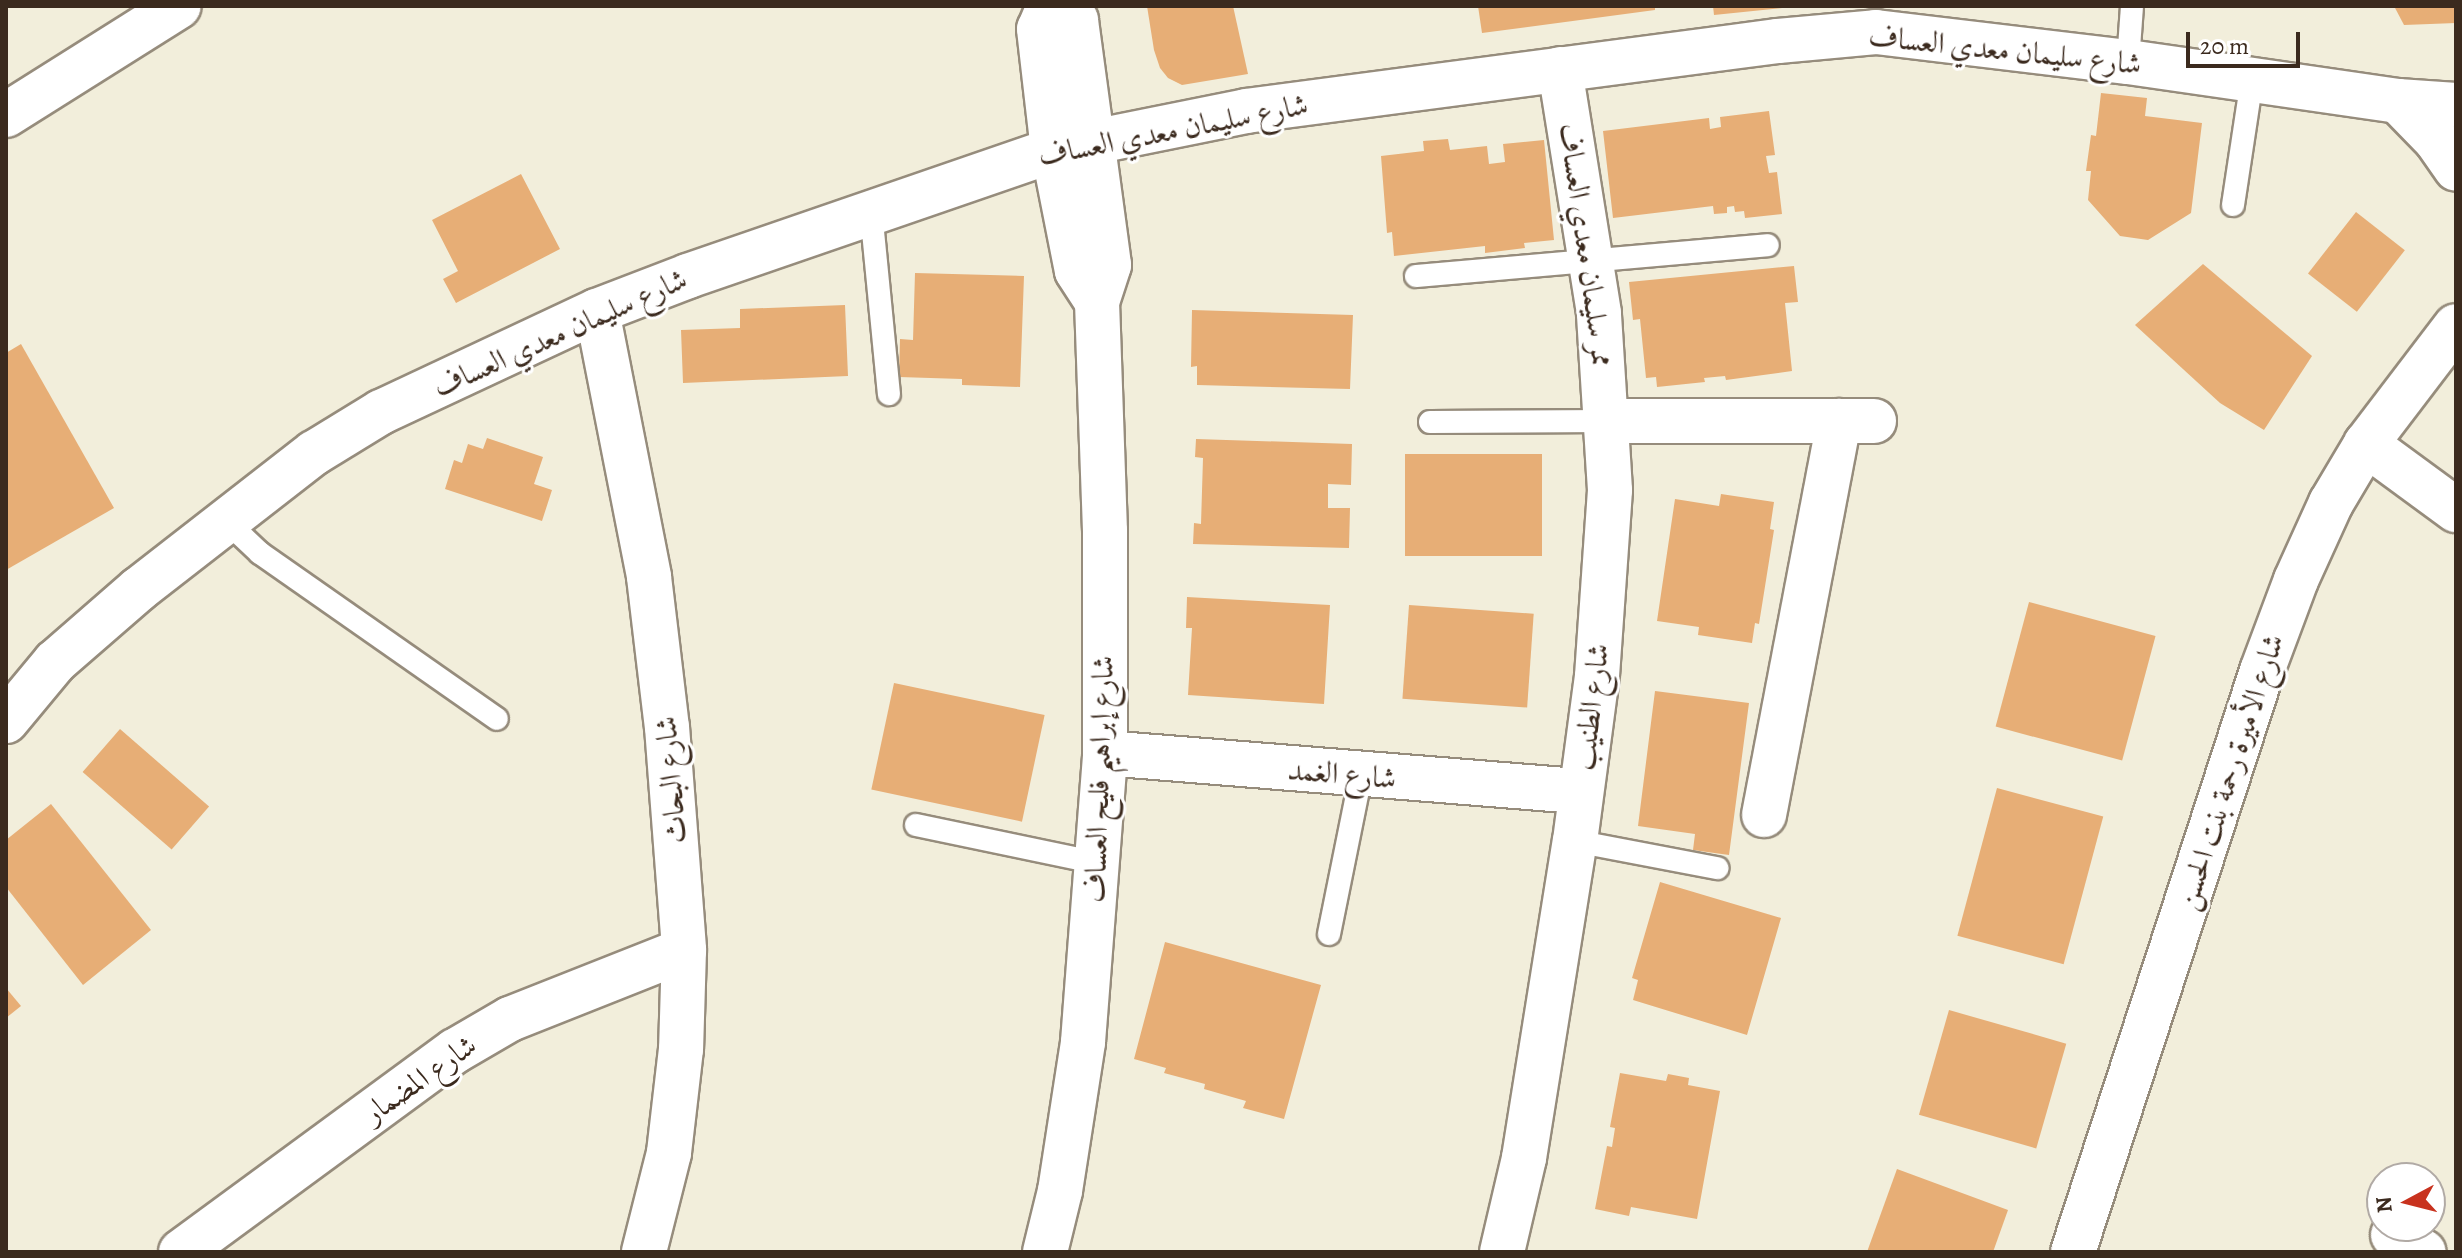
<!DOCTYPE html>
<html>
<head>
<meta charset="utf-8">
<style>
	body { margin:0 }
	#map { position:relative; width:2462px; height:1258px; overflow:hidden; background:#f2eedb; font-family:Alegreya,Amiri,serif }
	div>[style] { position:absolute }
	.building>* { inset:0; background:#e7ae76; transform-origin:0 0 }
	.roads { filter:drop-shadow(2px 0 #968c7c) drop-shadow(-2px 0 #968c7c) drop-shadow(0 2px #968c7c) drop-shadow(0 -2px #968c7c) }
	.lane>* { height:22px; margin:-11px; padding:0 11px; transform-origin:11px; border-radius:11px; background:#fff }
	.street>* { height:44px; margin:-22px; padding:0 22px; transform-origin:22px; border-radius:22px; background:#fff }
	.secondary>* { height:44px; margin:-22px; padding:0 22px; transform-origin:22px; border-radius:22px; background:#fff }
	span { translate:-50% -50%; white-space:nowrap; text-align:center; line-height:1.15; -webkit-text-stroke:6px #fff; paint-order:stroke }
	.street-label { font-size:30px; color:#3b2a1e }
	.frame { position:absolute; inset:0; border:8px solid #3b2a1e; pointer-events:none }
	.north { position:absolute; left:2366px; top:1162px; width:80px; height:80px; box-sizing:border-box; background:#fff; border:2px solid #b1aaa5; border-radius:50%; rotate:263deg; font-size:22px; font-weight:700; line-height:32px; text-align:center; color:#3b2a1e }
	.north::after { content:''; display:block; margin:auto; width:28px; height:36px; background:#c8321e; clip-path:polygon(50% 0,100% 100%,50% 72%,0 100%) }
	.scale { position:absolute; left:2186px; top:32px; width:114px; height:36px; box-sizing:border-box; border:4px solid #3b2a1e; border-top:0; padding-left:10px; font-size:24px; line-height:28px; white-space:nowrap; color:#3b2a1e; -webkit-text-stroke:6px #fff; paint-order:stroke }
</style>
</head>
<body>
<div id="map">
	<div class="building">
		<i style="clip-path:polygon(1147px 6px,1233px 6px,1248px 74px,1182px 85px,1168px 78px,1160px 68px,1154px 50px)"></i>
		<i style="clip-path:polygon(1478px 6px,1655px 6px,1655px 10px,1482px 33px)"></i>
		<i style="clip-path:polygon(1713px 6px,1782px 6px,1782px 8px,1714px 15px)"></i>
		<i style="clip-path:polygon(2394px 6px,2456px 6px,2456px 23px,2404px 25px)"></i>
		<i style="clip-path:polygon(2101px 93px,2147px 98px,2145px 116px,2202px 123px,2191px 213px,2148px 240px,2120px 236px,2088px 200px,2091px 171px,2086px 171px,2091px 135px,2096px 136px)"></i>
		<i style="clip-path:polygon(1769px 111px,1775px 155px,1766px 156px,1769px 173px,1777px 172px,1782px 214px,1745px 218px,1744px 211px,1735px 212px,1734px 206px,1727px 207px,1727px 213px,1714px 214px,1713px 206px,1613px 218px,1603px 131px,1709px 118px,1710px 129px,1721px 127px,1720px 117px)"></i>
		<i style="clip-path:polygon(1448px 139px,1450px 150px,1487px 146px,1489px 164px,1505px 162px,1503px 144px,1544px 140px,1554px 240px,1524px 243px,1525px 248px,1485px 253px,1485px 246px,1394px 256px,1392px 232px,1387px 233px,1381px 156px,1424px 151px,1423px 141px)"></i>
		<i style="clip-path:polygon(521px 174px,560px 249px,456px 303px,443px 279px,458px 271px,432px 220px)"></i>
		<i style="left:2356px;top:212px;width:62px;height:78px;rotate:38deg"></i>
		<i style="clip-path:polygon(2203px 264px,2312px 356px,2264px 430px,2220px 403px,2135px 325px)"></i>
		<i style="clip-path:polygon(1794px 266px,1798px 302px,1785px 303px,1792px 371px,1726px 380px,1725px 376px,1704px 378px,1705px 382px,1657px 387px,1656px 377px,1646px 378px,1640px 319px,1633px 320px,1629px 282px)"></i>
		<i style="clip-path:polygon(915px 273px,1024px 276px,1020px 387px,962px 385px,962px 379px,899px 377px,900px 339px,913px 340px)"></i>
		<i style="clip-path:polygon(845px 305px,848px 376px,683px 383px,681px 330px,740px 328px,740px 309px)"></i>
		<i style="clip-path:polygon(1192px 310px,1353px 315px,1350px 389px,1197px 385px,1197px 366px,1191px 367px)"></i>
		<i style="clip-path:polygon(21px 344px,114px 508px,6px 570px,6px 353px)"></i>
		<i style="clip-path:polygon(487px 438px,543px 457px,534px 484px,552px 490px,542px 521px,445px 489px,454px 460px,462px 463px,468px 444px,483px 449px)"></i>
		<i style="clip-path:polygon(1196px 439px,1352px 444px,1351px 485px,1328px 484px,1328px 508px,1350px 508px,1349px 548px,1193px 544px,1194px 523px,1201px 524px,1203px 458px,1195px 457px)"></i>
		<i style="left:1405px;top:454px;width:137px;height:102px"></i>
		<i style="clip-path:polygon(1721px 494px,1774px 502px,1770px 529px,1774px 530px,1759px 624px,1755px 623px,1752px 643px,1698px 635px,1699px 627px,1657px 621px,1675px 499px,1719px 506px)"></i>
		<i style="clip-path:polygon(1187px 597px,1330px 605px,1324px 704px,1188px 695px,1192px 628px,1186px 628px)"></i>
		<i style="left:2029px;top:602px;width:131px;height:129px;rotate:15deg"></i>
		<i style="left:1409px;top:605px;width:125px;height:94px;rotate:4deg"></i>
		<i style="left:894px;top:683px;width:154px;height:109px;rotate:12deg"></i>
		<i style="clip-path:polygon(1655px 691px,1749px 703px,1729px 855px,1693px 850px,1695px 834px,1638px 826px)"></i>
		<i style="left:120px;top:729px;width:118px;height:57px;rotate:41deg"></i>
		<i style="left:1997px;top:788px;width:110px;height:153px;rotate:15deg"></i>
		<i style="clip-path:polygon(51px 804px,151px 930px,83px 985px,6px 887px,6px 840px)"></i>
		<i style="clip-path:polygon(1660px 882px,1781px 918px,1747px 1035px,1633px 1000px,1638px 980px,1632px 978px)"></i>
		<i style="clip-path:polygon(1165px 942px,1321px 985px,1284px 1119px,1243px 1108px,1246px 1101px,1204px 1089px,1205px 1084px,1164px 1073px,1166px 1068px,1134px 1059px)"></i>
		<i style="clip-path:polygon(6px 988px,21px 1006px,6px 1018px)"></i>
		<i style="left:1949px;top:1010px;width:122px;height:109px;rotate:16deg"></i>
		<i style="clip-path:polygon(1620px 1073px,1666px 1081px,1668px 1074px,1689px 1078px,1688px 1085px,1720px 1091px,1697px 1219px,1631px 1207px,1629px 1216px,1595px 1209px,1607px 1146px,1612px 1147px,1615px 1128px,1610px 1127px)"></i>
		<i style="clip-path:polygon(1897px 1169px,2008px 1210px,1993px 1252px,1867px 1252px)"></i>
	</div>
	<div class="roads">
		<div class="lane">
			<i style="left:2128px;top:62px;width:56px;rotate:-85.9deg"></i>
			<i style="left:2233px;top:205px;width:126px;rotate:-81.4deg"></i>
			<i style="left:871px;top:211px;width:184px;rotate:84.4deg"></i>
			<i style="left:1416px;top:276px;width:353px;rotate:-5deg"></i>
			<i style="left:1430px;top:422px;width:178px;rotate:-0.3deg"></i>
			<i style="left:225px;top:520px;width:48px;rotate:43.3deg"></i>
			<i style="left:260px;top:553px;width:289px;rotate:35deg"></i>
			<i style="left:916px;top:825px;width:186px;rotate:11.8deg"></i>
			<i style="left:1575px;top:841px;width:145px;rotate:10.8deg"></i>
			<i style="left:1329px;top:934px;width:161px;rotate:-78.6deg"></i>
		</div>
		<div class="street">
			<i style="left:2398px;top:101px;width:54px;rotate:45.7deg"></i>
			<i style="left:2436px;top:140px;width:35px;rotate:55deg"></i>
			<i style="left:6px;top:115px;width:204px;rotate:-32.2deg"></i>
			<i style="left:597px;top:311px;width:271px;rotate:78.9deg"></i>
			<i style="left:649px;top:577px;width:151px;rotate:83.2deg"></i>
			<i style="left:667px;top:727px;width:224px;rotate:85.6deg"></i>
			<i style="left:684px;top:950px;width:99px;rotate:91.7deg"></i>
			<i style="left:681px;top:1049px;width:105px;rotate:96.6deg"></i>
			<i style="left:669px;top:1153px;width:102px;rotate:104.2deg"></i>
			<i style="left:1608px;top:421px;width:266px"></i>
			<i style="left:2366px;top:444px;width:112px;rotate:36.3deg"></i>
			<i style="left:6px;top:721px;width:77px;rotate:-50.3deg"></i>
			<i style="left:55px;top:662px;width:111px;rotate:-41deg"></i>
			<i style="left:139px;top:589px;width:222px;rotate:-37.9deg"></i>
			<i style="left:314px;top:453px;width:79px;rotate:-31.5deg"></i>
			<i style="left:381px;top:412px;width:238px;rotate:-25.1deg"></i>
			<i style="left:597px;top:311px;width:97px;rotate:-21deg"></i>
			<i style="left:688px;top:276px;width:386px;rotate:-19deg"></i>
			<i style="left:1053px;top:150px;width:197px;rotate:-11.4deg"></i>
			<i style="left:1246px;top:111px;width:537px;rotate:-7.5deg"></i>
			<i style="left:1778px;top:41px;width:98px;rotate:-5.2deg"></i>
			<i style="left:1876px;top:32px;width:254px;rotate:6.8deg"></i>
			<i style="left:2128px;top:62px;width:273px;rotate:8.2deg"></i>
			<i style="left:2398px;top:101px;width:58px;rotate:3.9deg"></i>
			<i style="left:1105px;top:753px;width:477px;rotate:4.6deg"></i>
			<i style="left:1764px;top:815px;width:401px;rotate:-79.2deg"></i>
			<i style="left:2393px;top:1235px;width:35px;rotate:29deg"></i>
			<i style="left:181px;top:1252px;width:340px;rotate:-36.3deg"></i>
			<i style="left:455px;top:1051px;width:64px;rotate:-30.2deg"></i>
			<i style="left:510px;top:1019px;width:187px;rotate:-21.6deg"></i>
			<i style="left:1502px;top:1252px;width:97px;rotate:-76.8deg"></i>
			<i style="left:1524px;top:1158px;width:321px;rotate:-80.9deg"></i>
			<i style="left:1575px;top:841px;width:166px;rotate:-82.4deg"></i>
			<i style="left:1597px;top:676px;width:186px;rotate:-86deg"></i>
			<i style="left:1610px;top:490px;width:177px;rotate:-93.6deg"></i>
			<i style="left:1599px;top:313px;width:247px;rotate:-99.1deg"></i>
		</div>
		<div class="secondary">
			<i style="left:1049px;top:6px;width:25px;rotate:113deg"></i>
			<i style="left:1039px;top:29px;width:122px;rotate:83.4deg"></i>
			<i style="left:1053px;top:150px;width:123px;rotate:78.8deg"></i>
			<i style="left:1077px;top:271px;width:37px;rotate:57deg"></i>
			<i style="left:1045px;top:1252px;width:63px;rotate:-76.2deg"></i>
			<i style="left:1060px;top:1191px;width:151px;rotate:-81.2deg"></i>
			<i style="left:1083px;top:1042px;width:290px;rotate:-85.6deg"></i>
			<i style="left:1105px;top:753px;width:222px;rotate:-90deg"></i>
			<i style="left:1105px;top:531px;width:229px;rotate:-92deg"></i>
			<i style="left:1097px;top:302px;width:39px;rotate:-72deg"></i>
			<i style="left:1109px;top:265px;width:247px;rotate:-97.7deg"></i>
			<i style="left:1076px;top:20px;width:17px;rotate:-126deg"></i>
			<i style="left:2073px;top:1252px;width:611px;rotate:-71.98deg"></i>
			<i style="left:2262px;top:671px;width:97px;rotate:-69.5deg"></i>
			<i style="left:2296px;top:580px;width:85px;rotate:-65.6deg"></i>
			<i style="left:2331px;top:503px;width:69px;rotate:-59.3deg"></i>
			<i style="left:2366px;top:444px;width:148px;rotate:-52.7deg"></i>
		</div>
	</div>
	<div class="street-label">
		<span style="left:2005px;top:50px;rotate:6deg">شارع سليمان معدي العساف</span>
		<span style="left:1173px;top:130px;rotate:-11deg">شارع سليمان معدي العساف</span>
		<span style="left:1586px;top:245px;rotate:82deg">ممر سليمان معدي العساف</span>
		<span style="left:560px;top:333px;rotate:-24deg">شارع سليمان معدي العساف</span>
		<span style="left:1591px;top:707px;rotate:-83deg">شارع الطنيب</span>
		<span style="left:2230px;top:772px;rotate:-72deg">شارع الأميرة رحمة بنت الحسن</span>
		<span style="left:1342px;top:774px;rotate:5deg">شارع الغمد</span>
		<span style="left:1099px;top:779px;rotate:-88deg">شارع إبراهيم فليح العساف</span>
		<span style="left:671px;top:780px;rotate:-95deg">شارع البحاث</span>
		<span style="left:420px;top:1079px;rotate:-35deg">شارع المضمار</span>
	</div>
	<div class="frame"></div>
	<div class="north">N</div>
	<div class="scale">20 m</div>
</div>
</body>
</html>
